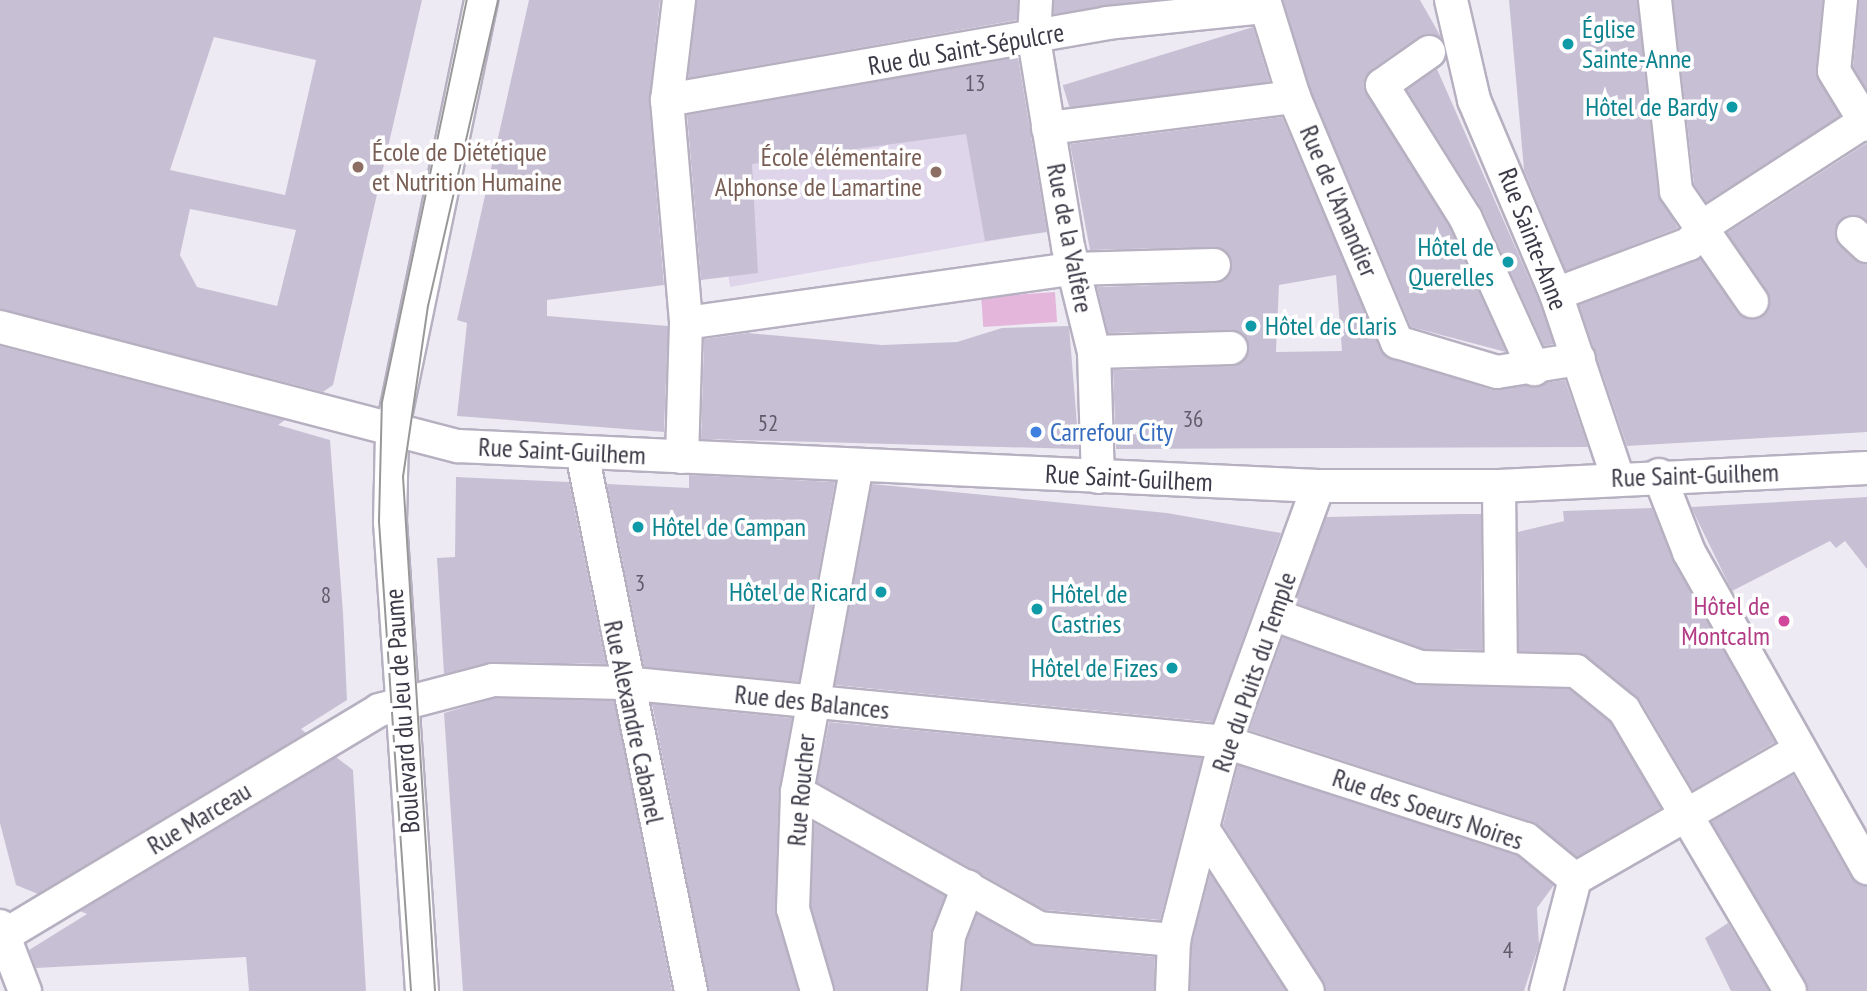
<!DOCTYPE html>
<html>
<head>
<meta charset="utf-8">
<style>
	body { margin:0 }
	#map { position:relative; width:1867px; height:991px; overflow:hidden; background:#eeeaf3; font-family:"PT Sans Narrow",sans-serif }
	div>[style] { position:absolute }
	.education>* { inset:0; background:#dfd5eb; transform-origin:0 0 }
	.green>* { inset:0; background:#e4b6dc; transform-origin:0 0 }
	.building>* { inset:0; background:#c7c0d4; transform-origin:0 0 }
	.roads { filter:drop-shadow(2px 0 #b6b0c1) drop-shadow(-2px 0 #b6b0c1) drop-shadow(0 2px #b6b0c1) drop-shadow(0 -2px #b6b0c1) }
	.pedestrian>* { height:32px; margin:-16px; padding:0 16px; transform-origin:16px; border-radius:16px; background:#fff }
	.tram>* { height:2px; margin:-1px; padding:0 1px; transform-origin:1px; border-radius:1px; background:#989898 }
	.dots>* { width:19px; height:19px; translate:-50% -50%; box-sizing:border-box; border:4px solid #fff; border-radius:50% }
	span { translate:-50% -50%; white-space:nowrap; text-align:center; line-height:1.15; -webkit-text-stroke:7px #fff; paint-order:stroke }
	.number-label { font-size:23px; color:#605b6a }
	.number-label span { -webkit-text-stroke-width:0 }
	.culture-label { font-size:26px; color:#0d838f }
	.left { translate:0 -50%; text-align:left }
	.right { translate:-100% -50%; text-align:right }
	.street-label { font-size:26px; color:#3d3947 }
	.education-label { font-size:26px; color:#785e54 }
	.shop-label { font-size:26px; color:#366cbe }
	.hotel-label { font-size:26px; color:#b23c85 }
</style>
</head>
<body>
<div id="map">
	<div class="education">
		<i style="left:1011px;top:77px;width:158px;height:313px;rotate:80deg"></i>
	</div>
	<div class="green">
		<i style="left:1055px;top:292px;width:30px;height:74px;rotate:86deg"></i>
	</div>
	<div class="building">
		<i style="clip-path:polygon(evenodd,0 0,422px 0,333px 385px,323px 392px,0 309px,0 0,214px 37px,316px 60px,285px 195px,170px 170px,214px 37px,0 0,190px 209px,296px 230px,277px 306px,197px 287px,180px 255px,190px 209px)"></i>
		<i style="clip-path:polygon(529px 0,660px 0,649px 102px,664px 285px,547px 300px,547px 316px,668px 326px,664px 432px,457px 416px,467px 323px,457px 320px)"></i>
		<i style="clip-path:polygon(697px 0,1018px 0,1017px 20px,688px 78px)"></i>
		<i style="clip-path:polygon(1054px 0,1152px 0,1054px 14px)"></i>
		<i style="clip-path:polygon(1283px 0,1420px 0,1441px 37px,1418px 37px,1371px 70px,1364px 87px,1450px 228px,1506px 352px,1411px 327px,1311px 91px)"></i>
		<i style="clip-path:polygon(1509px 0,1637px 0,1658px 193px,1678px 228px,1566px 271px,1524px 170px)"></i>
		<i style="clip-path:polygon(1673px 0,1823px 0,1816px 70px,1840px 116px,1706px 202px,1694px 184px)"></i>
		<i style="clip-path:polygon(1859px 0,1867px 0,1867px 90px,1853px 67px)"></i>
		<i style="left:1253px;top:27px;width:58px;height:199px;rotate:73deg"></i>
		<i style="clip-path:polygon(1018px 57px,1047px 232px,985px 241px,966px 134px,841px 151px,752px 164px,758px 273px,701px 280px,687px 115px)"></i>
		<i style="clip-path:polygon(1437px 69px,1539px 301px,1554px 344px,1544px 346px,1482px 209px,1407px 90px)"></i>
		<i style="clip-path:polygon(evenodd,1282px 117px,1384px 355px,1492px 390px,1565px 380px,1588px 447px,1116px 449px,1113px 370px,1232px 366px,1247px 357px,1249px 347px,1230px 330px,1108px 333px,1097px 287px,1215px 283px,1230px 274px,1232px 264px,1213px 247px,1090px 250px,1070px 144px,1282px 117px,1336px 275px,1342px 351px,1276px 352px,1279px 285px,1336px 275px)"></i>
		<i style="clip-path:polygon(1867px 143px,1867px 221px,1848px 215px,1835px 230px,1840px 246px,1867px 264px,1867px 432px,1627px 446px,1579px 305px,1700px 258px,1737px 312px,1762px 316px,1769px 308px,1767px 291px,1727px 233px)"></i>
		<i style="clip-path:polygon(1069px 326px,1079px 449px,701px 439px,704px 339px,748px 333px,882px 345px,957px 342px,1002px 328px)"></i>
		<i style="clip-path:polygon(0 346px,285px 420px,278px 425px,330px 440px,343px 613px,347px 700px,301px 729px,306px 733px,38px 894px,16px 885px,0 823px)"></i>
		<i style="clip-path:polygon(689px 475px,835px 482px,799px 682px,644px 667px,607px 484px,689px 488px)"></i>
		<i style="clip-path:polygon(456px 477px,569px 482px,606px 664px,493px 662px,444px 674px,437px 558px,455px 557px)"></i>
		<i style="clip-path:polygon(872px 484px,1167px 513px,1281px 533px,1213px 722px,835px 685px)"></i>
		<i style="clip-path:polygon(1867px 497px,1867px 569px,1845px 541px,1836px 548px,1830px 541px,1732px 591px,1691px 507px)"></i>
		<i style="clip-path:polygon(1652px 508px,1673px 561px,1775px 742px,1693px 790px,1640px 700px,1588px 657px,1519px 651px,1518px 532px,1564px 521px,1563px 511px)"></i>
		<i style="clip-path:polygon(1460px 514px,1481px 514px,1482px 650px,1423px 649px,1295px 603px,1326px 517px)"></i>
		<i style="clip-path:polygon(1283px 637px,1419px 685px,1569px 689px,1610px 722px,1661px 808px,1577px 857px,1532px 822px,1249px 730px)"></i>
		<i style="clip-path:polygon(495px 698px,614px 701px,672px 991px,463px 991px,444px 713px)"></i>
		<i style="clip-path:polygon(652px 704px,792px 718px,779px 791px,775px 908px,798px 991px,709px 991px)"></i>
		<i style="clip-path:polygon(829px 722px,1202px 758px,1160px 920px,1045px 910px,817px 782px)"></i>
		<i style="clip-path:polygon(336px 757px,353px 770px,366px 991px,249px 991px,246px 957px,36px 968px,29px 950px,87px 914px,80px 911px)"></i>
		<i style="clip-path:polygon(1238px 765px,1517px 855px,1554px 885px,1537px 908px,1539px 945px,1524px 991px,1326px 991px,1223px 825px)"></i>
		<i style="clip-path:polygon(1793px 775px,1851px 877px,1867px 886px,1867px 991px,1808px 991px,1711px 822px)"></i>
		<i style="clip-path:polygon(814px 823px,945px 896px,931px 934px,926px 991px,835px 991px,811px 907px)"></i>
		<i style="clip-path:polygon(1210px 874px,1286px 991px,1190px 991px,1192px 943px)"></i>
		<i style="clip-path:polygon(977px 914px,1037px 946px,1155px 957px,1154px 991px,962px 991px,967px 940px)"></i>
		<i style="clip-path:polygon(1728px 923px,1769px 991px,1731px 991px,1705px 938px)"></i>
	</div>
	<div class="roads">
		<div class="pedestrian">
			<i style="left:679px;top:0;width:101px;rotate:96.8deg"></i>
			<i style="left:667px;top:100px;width:224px;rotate:85.1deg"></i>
			<i style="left:686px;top:323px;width:134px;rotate:91.7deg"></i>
			<i style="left:1036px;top:0;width:39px;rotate:93deg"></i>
			<i style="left:1034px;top:39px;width:211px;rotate:80.7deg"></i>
			<i style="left:1068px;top:247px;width:108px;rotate:76.1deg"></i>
			<i style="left:1094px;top:352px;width:125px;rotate:88.2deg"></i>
			<i style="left:1264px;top:0;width:102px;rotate:72.8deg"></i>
			<i style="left:1294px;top:97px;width:266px;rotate:67.2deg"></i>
			<i style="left:1397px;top:342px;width:104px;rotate:16.7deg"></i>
			<i style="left:1497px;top:372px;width:83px;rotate:-9deg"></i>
			<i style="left:1451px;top:0;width:103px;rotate:77deg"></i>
			<i style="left:1474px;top:100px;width:211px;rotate:67.1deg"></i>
			<i style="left:1556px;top:294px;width:194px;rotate:71.4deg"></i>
			<i style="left:1655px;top:0;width:192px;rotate:83.7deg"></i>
			<i style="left:1676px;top:191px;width:134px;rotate:55.4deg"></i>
			<i style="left:1841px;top:0;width:71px;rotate:95.6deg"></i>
			<i style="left:1834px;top:71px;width:63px;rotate:58.6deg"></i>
			<i style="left:1429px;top:52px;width:57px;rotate:144.9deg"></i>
			<i style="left:1382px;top:85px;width:158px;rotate:57.9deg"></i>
			<i style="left:1466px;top:219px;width:165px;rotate:65.6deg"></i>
			<i style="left:667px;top:100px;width:447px;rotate:-9.9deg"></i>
			<i style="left:1107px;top:23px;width:159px;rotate:-5.8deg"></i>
			<i style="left:1048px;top:128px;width:248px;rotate:-7.2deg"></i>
			<i style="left:1853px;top:233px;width:19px;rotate:43deg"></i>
			<i style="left:1556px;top:294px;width:142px;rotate:-20.6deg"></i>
			<i style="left:1689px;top:244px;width:28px;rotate:-48deg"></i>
			<i style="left:1708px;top:223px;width:186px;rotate:-32.9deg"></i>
			<i style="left:686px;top:323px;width:390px;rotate:-8deg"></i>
			<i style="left:1072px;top:269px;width:142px;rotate:-1.6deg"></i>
			<i style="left:0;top:327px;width:473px;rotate:14.6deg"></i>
			<i style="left:458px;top:446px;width:861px;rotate:2.66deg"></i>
			<i style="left:1318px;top:486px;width:181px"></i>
			<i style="left:1499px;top:486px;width:368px;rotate:-2.8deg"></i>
			<i style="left:1094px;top:352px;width:137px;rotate:-1.7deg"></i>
			<i style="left:582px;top:453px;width:549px;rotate:78.55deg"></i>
			<i style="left:1659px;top:475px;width:83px;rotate:68.7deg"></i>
			<i style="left:1689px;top:552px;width:363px;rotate:60.6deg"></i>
			<i style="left:1499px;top:486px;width:180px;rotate:89.4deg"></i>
			<i style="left:1272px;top:614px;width:157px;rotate:19.7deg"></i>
			<i style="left:1420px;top:667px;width:156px;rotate:1.5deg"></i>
			<i style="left:1576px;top:671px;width:62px;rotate:39.1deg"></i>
			<i style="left:1624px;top:710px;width:326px;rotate:59.4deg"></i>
			<i style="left:797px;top:792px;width:278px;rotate:29.3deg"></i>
			<i style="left:1039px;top:928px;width:136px;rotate:5.1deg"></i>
			<i style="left:1205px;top:832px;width:189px;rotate:57.1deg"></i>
			<i style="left:0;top:926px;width:70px;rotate:69deg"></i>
			<i style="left:0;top:938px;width:442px;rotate:-31deg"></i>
			<i style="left:379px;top:710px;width:118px;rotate:-14.7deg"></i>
			<i style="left:493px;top:680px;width:131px;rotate:1.3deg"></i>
			<i style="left:624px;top:683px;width:604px;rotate:5.61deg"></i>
			<i style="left:1225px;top:742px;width:316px;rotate:17.9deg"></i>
			<i style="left:1526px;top:839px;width:63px;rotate:39.2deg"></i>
			<i style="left:1575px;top:879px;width:258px;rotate:-29.9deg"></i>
			<i style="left:422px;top:991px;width:470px;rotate:-93.9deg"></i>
			<i style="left:390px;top:522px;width:91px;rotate:-88.7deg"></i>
			<i style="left:392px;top:431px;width:440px;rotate:-78.3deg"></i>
			<i style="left:817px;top:991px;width:85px;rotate:-106.3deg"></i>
			<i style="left:793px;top:909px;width:117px;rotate:-88deg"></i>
			<i style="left:797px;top:792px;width:332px;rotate:-79.6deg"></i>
			<i style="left:944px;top:991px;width:55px;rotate:-84.8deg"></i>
			<i style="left:949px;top:936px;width:53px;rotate:-68.8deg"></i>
			<i style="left:1172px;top:991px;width:51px;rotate:-87.8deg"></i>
			<i style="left:1174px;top:940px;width:204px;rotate:-75.6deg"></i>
			<i style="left:1225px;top:742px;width:272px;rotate:-70deg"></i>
			<i style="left:1546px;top:991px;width:116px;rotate:-75.5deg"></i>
		</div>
	</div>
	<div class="tram">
		<i style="left:411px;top:991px;width:471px;rotate:-93.9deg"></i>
		<i style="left:379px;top:521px;width:119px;rotate:-88.6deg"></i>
		<i style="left:382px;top:402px;width:411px;rotate:-78.1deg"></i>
		<i style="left:435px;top:991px;width:515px;rotate:-93.56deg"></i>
		<i style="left:403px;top:477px;width:173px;rotate:-81.7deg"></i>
		<i style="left:428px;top:306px;width:314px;rotate:-77.1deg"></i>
	</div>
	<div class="dots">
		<i style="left:1568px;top:44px;background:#0f9aa8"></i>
		<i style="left:1732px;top:107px;background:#0f9aa8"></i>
		<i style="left:358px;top:167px;background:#8d6e63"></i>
		<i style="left:936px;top:172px;background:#8d6e63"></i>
		<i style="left:1508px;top:262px;background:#0f9aa8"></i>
		<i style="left:1251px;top:326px;background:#0f9aa8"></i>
		<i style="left:1036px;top:432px;background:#3f7fe0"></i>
		<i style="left:638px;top:527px;background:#0f9aa8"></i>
		<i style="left:881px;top:592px;background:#0f9aa8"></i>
		<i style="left:1037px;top:609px;background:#0f9aa8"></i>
		<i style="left:1784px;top:621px;background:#d1479c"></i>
		<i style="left:1172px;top:668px;background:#0f9aa8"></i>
	</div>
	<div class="number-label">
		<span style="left:975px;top:83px">13</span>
		<span style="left:1193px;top:419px">36</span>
		<span style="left:768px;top:423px">52</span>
		<span style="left:640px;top:583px">3</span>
		<span style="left:326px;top:595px">8</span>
		<span style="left:1508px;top:950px">4</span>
	</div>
	<div class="culture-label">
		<span class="left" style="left:1582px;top:44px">Église<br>Sainte-Anne</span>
		<span class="right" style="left:1718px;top:107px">Hôtel de Bardy</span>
		<span class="right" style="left:1494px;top:262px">Hôtel de<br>Querelles</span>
		<span class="left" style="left:1265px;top:326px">Hôtel de Claris</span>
		<span class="left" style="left:652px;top:527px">Hôtel de Campan</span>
		<span class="right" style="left:867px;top:592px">Hôtel de Ricard</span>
		<span class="left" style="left:1051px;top:609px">Hôtel de<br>Castries</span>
		<span class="right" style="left:1158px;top:668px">Hôtel de Fizes</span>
	</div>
	<div class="street-label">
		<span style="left:966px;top:49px;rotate:-10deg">Rue du Saint-Sépulcre</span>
		<span style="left:1339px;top:201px;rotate:67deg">Rue de l'Amandier</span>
		<span style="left:1070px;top:238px;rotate:79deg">Rue de la Valfère</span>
		<span style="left:1533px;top:239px;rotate:69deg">Rue Sainte-Anne</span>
		<span style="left:562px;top:451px;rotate:3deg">Rue Saint-Guilhem</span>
		<span style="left:1695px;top:475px;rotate:-2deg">Rue Saint-Guilhem</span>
		<span style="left:1129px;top:478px;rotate:3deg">Rue Saint-Guilhem</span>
		<span style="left:1254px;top:672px;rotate:-71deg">Rue du Puits du Temple</span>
		<span style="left:812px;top:702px;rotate:6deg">Rue des Balances</span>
		<span style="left:402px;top:711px;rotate:-94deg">Boulevard du Jeu de Paume</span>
		<span style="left:634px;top:722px;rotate:78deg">Rue Alexandre Cabanel</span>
		<span style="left:801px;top:790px;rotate:-85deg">Rue Roucher</span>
		<span style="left:1428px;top:809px;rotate:19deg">Rue des Soeurs Noires</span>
		<span style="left:199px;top:818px;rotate:-31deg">Rue Marceau</span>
	</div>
	<div class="education-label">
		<span class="left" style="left:372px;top:167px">École de Diététique<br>et Nutrition Humaine</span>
		<span class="right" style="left:922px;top:172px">École élémentaire<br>Alphonse de Lamartine</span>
	</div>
	<div class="shop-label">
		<span class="left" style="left:1050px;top:432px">Carrefour City</span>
	</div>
	<div class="hotel-label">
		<span class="right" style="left:1770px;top:621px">Hôtel de<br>Montcalm</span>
	</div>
</div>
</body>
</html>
